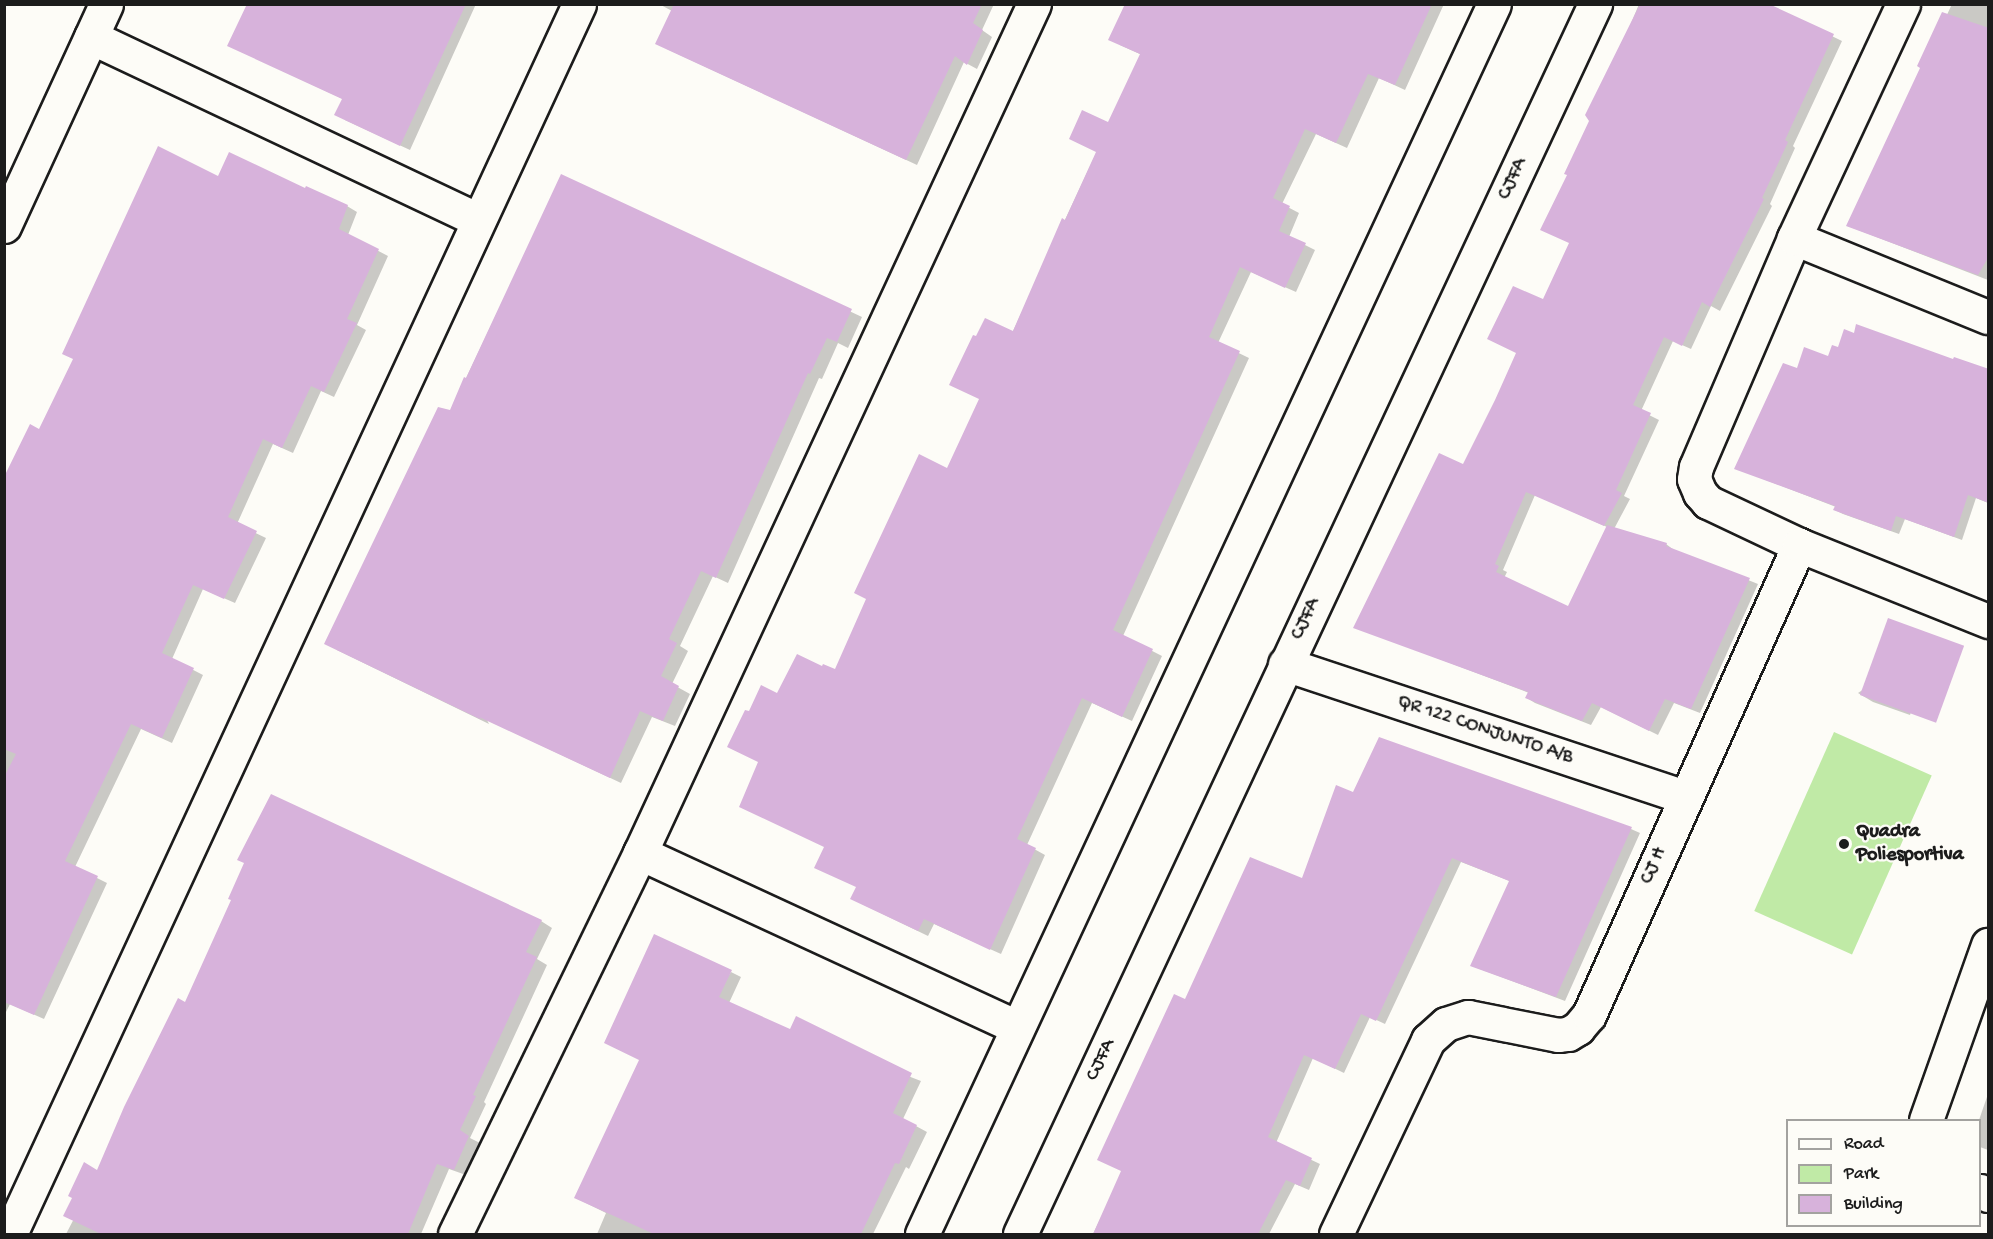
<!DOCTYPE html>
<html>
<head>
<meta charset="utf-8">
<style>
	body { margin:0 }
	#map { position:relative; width:1993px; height:1239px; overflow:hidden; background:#fdfcf7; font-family:"Gochi Hand",sans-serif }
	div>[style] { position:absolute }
	.green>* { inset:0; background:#c0eaa6; transform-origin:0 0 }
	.shadow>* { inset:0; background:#0003 }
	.building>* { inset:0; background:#d7b2db; transform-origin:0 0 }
	.roads { filter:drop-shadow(2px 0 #1c1c1c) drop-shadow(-2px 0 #1c1c1c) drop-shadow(0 2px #1c1c1c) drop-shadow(0 -2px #1c1c1c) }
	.minor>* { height:33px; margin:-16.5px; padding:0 16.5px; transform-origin:16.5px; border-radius:16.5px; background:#fdfcf7 }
	.tertiary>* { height:33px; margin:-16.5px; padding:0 16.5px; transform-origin:16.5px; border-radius:16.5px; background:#fdfcf7 }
	.dots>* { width:16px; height:16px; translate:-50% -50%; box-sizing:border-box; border:3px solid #fdfcf7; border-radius:50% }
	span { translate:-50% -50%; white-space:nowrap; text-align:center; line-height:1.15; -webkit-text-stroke:4.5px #fdfcf7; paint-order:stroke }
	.street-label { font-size:20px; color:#1c1c1c }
	.poi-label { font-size:20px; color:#1c1c1c; font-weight:700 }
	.left { translate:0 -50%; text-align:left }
	.frame { position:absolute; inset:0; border:6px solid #1c1c1c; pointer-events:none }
	.legend { position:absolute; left:1786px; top:1119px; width:195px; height:108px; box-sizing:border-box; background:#fdfcf7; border:2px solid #a3a29f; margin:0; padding:8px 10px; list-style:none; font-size:18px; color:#1c1c1c }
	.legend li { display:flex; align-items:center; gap:12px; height:30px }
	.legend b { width:30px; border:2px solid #a3a29f }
</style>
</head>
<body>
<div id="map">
	<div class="green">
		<i style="left:1834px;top:732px;width:107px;height:196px;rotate:24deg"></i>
	</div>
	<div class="shadow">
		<i style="clip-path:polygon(248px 4px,476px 4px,410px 150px,345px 120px,343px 99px,229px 46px)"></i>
		<i style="clip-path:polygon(659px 4px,994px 4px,982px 30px,992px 37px,977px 69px,964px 62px,917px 165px,667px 49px,672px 11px)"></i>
		<i style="clip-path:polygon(1127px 4px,1444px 4px,1405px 90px,1379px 78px,1347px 148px,1316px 134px,1282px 204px,1299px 213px,1289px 237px,1315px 250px,1296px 292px,1251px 272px,1218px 343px,1249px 358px,1123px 636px,1162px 656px,1132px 721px,1092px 703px,1027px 845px,1045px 855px,1001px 954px,934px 924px,928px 936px,862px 904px,857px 887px,760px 762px,750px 713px,822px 668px,836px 671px,948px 470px,1142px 55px,1120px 45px)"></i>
		<i style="clip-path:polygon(evenodd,1639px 4px,1766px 4px,1842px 41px,1793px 146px,1795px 148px,1770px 204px,1772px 206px,1720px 311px,1711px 306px,1691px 349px,1673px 341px,1641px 411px,1659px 420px,1624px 496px,1630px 499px,1614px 529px,1666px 544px,1674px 550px,1758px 584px,1700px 713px,1674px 703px,1658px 735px,1601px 707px,1591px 725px,1535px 703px,1527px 698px,1529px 693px,1355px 627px,1464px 466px,1571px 243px,1569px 175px,1639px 4px,1535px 495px,1607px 527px,1569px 608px,1504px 578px,1507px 572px,1503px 570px,1535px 495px)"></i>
		<i style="clip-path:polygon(1952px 4px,1988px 4px,1988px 280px,1848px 226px)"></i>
		<i style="clip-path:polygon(562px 176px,862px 317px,848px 348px,838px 343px,822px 379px,819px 378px,728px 583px,713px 576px,680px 646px,688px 651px,672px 684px,690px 694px,675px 726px,652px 717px,621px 783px,487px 720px,489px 724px,337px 650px)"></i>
		<i style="clip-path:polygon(219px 178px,305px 190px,347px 206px,357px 212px,348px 235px,388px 256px,357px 325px,366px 330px,334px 397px,321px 391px,293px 453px,273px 444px,237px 524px,266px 538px,235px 603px,203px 589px,172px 659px,203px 675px,172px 743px,141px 729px,75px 867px,107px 883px,44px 1019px,10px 1004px,4px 1016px,4px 520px,40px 431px)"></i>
		<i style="clip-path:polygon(1829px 358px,1988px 371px,1988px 503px,1976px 498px,1962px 540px,1905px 519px,1899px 534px,1843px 514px,1835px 510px,1836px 507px,1735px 468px,1798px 370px)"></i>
		<i style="clip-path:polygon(1936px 641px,1910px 715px,1873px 702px,1858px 693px)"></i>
		<i style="clip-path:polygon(1354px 794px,1631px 829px,1640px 833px,1565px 1001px,1472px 966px,1510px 881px,1461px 862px,1385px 1024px,1370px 1017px,1344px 1073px,1313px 1058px,1276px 1143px,1320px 1164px,1309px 1190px,1295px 1184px,1269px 1234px,1093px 1234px,1123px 1171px,1186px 1001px,1303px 880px)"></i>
		<i style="clip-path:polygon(541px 921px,552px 928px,537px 959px,547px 965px,484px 1102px,486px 1104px,470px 1138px,480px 1143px,466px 1175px,449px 1169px,421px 1234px,66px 1234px,186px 1004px)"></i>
		<i style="clip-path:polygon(731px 972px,741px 977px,729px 1003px,791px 1031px,921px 1081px,903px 1119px,927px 1132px,909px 1169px,906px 1167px,873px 1234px,597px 1234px,606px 1213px,576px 1198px)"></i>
		<i style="clip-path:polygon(1988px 1094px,1988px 1150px,1980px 1147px,1979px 1120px)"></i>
	</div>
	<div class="building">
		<i style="clip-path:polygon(247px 4px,466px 4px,400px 146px,334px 115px,342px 99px,227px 46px)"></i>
		<i style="clip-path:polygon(674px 4px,982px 4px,973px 23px,983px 30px,967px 65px,955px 56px,906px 160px,655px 44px)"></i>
		<i style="clip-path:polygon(1125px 4px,1432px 4px,1395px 85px,1368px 74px,1336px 143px,1305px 129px,1273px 198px,1290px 206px,1279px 231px,1306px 243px,1285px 288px,1240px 267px,1209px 337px,1240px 351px,1113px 630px,1153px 649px,1122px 717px,1082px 698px,1017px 839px,1036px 848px,990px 950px,924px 919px,918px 931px,850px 899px,856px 887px,814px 868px,824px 847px,739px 807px,758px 762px,727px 747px,745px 710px,749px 711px,761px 685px,777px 693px,797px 654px,822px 666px,823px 664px,835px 669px,866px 599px,854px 593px,919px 454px,947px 468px,979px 399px,949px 385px,973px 335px,976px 336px,985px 318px,1013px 331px,1062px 218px,1065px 220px,1096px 152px,1069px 139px,1082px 110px,1108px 122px,1140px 54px,1108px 40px)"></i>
		<i style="clip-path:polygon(1640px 4px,1769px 4px,1834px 34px,1785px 140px,1788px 142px,1762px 198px,1764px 199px,1710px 307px,1702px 302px,1682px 346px,1664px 337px,1633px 405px,1651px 413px,1616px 490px,1622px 493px,1604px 526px,1526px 492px,1495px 564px,1499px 566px,1496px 572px,1568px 606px,1607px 525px,1667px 543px,1666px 546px,1750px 578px,1691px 709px,1665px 699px,1649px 731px,1592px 703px,1582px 721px,1525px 698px,1528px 692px,1353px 628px,1439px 453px,1463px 464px,1495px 400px,1516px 353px,1487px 339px,1513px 286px,1543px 299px,1569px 243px,1540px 230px,1567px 175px,1564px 174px,1589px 121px,1585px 115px)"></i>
		<i style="clip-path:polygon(1942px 12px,1989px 28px,1989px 256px,1978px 275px,1846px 226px,1920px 68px,1917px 66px)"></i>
		<i style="clip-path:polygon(158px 146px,218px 176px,229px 152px,305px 188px,306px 186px,348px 205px,339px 229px,379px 249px,347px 319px,357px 323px,324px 392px,311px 386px,282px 448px,263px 439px,228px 517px,257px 531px,224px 599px,193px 585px,162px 653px,194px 668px,162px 738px,131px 724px,65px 861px,98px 876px,34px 1015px,4px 1002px,4px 777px,16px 754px,4px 749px,4px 477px,30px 424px,39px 429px,73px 359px,62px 354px)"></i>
		<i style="clip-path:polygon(561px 174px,852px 309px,837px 342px,827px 338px,810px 374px,808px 373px,716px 578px,701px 571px,669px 639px,677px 643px,661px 676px,679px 686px,663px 721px,640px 711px,610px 778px,479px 717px,482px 720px,324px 644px,438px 407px,450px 410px,464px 377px,466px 378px)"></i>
		<i style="clip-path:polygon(1856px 324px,1953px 359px,1954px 357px,1989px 369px,1989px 503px,1968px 495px,1954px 537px,1896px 516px,1891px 531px,1833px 510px,1835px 506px,1734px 469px,1783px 363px,1797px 368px,1804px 347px,1828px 356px,1832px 345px,1838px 347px,1844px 329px,1854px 333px)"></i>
		<i style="left:1888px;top:618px;width:81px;height:82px;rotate:20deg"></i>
		<i style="clip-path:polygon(1379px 737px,1632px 827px,1556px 997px,1470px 966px,1509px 881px,1452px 858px,1376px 1021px,1361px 1014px,1335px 1069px,1304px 1055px,1268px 1137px,1312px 1158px,1300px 1186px,1286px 1180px,1258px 1234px,1093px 1234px,1121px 1171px,1097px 1160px,1174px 994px,1185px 999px,1250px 857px,1302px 878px,1336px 785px,1353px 792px)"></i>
		<i style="clip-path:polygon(271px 794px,542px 920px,526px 952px,537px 957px,473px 1095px,476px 1096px,460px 1130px,469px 1136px,454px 1170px,437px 1164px,408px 1234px,101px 1234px,63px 1216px,72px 1198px,68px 1196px,84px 1162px,97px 1170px,124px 1107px,178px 998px,185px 1002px,231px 900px,228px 899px,244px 863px,237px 860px)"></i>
		<i style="clip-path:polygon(654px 934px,732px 970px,719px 997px,790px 1029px,796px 1016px,912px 1073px,893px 1113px,917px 1125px,899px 1164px,895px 1163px,861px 1234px,654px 1234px,574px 1198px,639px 1060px,604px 1043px)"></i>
	</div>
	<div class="roads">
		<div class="minor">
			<i style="left:91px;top:37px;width:428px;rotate:25.3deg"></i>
			<i style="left:1794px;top:238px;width:209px;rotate:22.2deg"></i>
			<i style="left:1799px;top:545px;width:101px;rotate:-154.7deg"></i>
			<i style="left:1708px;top:502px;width:12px;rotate:-132deg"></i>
			<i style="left:1700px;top:493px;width:15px;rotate:-113deg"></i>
			<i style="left:1694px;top:479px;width:12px;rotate:-81deg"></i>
			<i style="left:1696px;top:467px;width:249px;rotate:-66.8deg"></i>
			<i style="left:1794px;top:238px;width:258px;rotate:-65deg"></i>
			<i style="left:1285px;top:664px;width:422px;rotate:18.4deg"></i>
			<i style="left:640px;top:853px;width:414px;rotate:24.8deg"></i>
			<i style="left:1926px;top:1120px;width:186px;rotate:-70.5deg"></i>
			<i style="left:1980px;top:1191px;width:9px;rotate:27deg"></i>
			<i style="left:10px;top:1234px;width:1355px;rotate:-65.17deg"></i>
			<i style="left:1020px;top:1234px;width:1358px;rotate:-64.94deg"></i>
			<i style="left:1336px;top:1234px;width:215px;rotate:-64.6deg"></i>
			<i style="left:1428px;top:1040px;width:24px;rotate:-42deg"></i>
			<i style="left:1446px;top:1024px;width:23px;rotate:-18deg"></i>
			<i style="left:1468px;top:1017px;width:92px;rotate:11.3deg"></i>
			<i style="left:1558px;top:1035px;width:10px;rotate:-6deg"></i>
			<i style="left:1568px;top:1034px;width:12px;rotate:-31deg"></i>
			<i style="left:1578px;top:1028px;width:17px;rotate:-50deg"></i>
			<i style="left:1589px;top:1015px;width:515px;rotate:-65.92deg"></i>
			<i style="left:1799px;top:545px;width:204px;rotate:21.9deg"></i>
		</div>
		<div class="tertiary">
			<i style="left:4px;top:226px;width:244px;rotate:-65.3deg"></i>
			<i style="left:455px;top:1234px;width:424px;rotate:-64.1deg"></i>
			<i style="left:640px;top:853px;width:936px;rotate:-65.11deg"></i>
			<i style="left:922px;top:1234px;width:1356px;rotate:-65.06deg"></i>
		</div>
	</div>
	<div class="dots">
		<i style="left:1844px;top:844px;background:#1c1c1c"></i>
	</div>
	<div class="street-label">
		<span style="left:1513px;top:179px;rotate:-65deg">CJFA</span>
		<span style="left:1306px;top:619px;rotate:-65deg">CJFA</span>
		<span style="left:1485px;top:730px;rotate:18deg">QR 122 CONJUNTO A/B</span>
		<span style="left:1654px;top:866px;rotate:-66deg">CJ H</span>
		<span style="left:1101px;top:1060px;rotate:-65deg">CJFA</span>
	</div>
	<div class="poi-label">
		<span class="left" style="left:1856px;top:844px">Quadra<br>Poliesportiva</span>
	</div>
	<div class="frame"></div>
	<ul class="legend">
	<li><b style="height:8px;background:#fdfcf7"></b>Road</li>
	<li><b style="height:16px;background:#c0eaa6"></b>Park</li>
	<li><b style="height:16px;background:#d7b2db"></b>Building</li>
	</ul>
</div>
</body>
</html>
